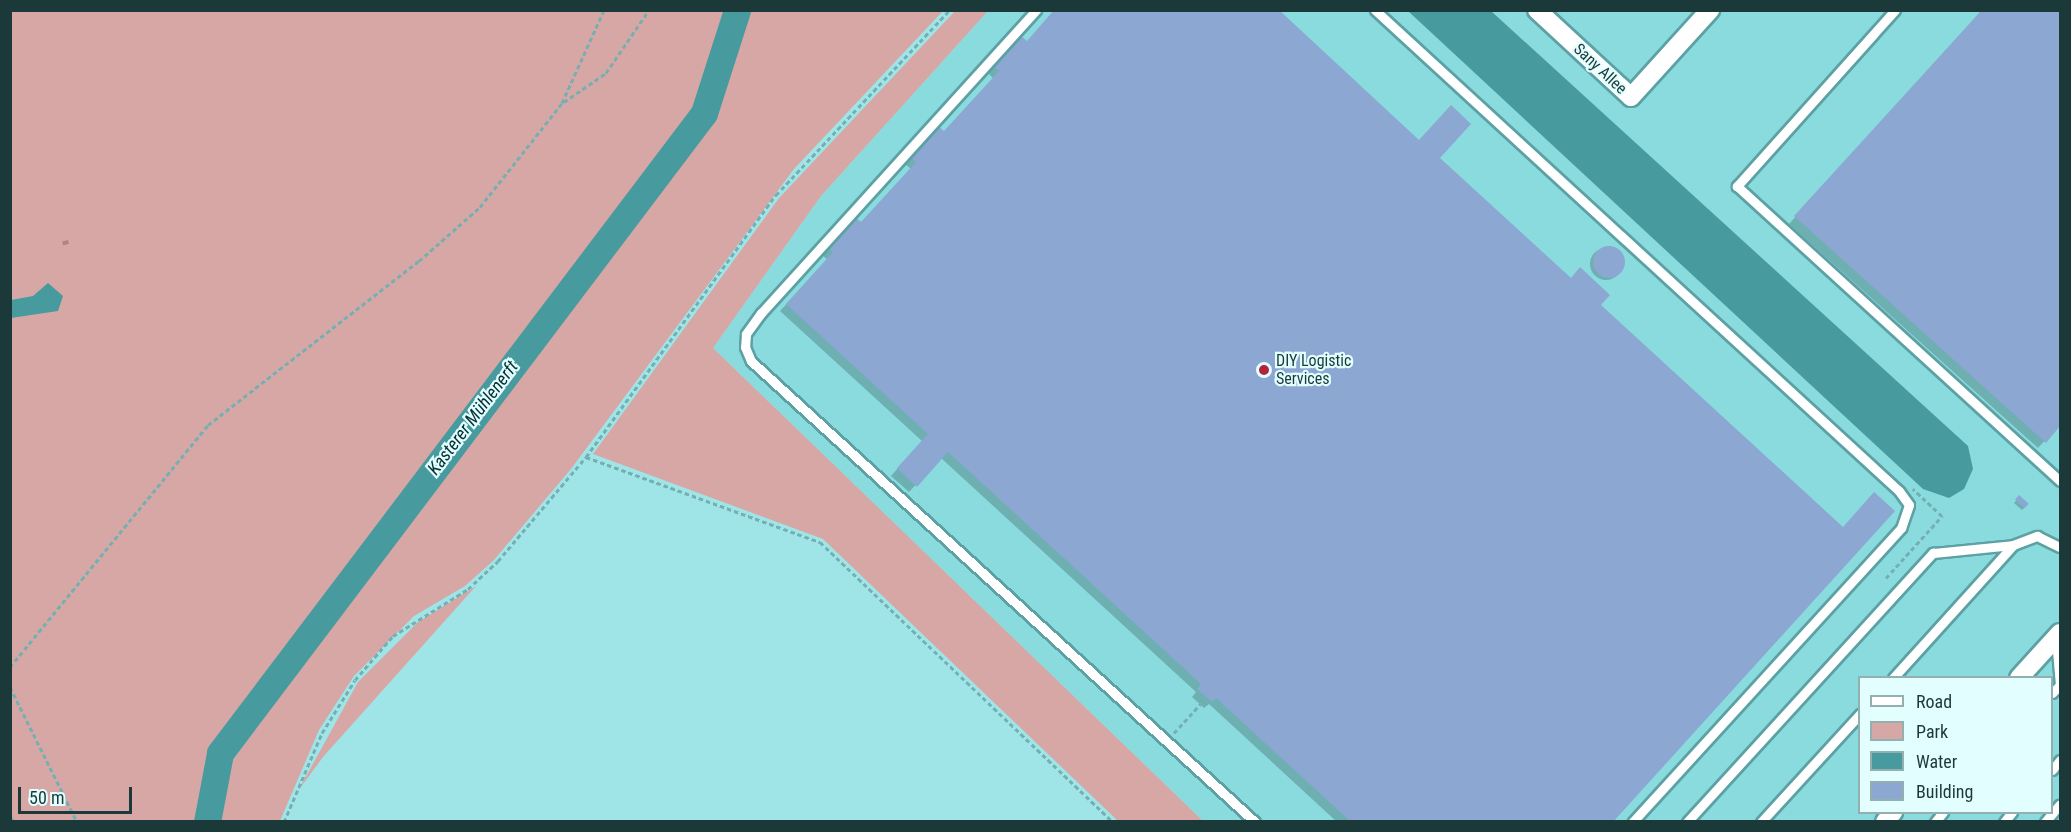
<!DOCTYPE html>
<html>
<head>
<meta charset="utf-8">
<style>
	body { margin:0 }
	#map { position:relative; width:2071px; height:832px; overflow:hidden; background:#9fe5e8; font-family:"Roboto Condensed",sans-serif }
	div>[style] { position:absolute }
	.built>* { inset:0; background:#8adbde }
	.green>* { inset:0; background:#d7a7a6 }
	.water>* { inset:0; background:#479b9e }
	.shadow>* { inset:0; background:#0003; transform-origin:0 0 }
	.round { border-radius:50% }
	.river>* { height:27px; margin:-13.5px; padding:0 13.5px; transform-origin:13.5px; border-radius:13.5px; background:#479b9e }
	.building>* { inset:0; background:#8ba7d2; transform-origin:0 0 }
	.path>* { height:3px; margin-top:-1.5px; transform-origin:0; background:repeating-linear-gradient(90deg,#76afb1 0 4.5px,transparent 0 7.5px) }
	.roads { filter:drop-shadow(2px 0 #5ca1a4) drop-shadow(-2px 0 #5ca1a4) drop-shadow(0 2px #5ca1a4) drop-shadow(0 -2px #5ca1a4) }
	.service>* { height:9px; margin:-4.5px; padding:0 4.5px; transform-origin:4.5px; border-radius:4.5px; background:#fff }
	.minor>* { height:18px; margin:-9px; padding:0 9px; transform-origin:9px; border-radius:9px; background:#fff }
	.dots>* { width:16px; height:16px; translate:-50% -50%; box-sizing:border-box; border:3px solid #e3feff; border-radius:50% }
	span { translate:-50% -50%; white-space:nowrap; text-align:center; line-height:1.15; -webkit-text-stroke:4.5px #e3feff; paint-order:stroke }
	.street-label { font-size:16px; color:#1c393a }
	.poi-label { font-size:16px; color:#1c393a }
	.left { translate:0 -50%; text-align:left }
	.water-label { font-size:18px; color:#073133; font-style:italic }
	.frame { position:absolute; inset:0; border:12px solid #1c393a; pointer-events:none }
	.legend { position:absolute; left:1858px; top:676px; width:195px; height:138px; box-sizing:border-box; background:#e3feff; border:2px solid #93afb0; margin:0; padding:8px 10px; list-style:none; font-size:18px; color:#1c393a }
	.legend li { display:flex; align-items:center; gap:12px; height:30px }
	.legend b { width:30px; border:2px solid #93afb0 }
	.scale { position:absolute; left:18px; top:787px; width:114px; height:27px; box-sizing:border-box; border:3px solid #1c393a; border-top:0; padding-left:8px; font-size:18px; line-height:21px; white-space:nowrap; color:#1c393a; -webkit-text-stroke:4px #e3feff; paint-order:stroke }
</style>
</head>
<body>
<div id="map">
	<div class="built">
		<i style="clip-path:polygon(evenodd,988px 11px,2060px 11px,2060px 821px,1203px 821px,713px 348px,821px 196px,988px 11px,1860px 678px,2052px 678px,2052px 812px,1860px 812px,1860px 678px)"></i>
	</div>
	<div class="green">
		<i style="clip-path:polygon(956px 10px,988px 11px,821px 196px,713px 348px,1203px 821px,1118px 821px,823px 539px,593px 454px,779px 198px)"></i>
		<i style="clip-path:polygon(10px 11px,732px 11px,699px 110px,218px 752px,205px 821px,11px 821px)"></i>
		<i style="clip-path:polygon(742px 11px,943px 11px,794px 169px,571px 469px,494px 560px,465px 586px,414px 616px,354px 676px,319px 730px,280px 821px,209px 821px,223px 753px,707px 114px)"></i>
		<i style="clip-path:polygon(476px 586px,323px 757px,298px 791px,358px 682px,418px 622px)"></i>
	</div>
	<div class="water">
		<i style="clip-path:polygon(1408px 11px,1491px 11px,1968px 446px,1973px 469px,1964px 489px,1949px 498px,1923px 489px)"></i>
		<i style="clip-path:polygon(48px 283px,63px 296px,58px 311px,11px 318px,11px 300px,33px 296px)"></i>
	</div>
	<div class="shadow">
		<i style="clip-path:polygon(1982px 10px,2060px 10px,2060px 424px,2038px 448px,1789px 224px)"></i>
		<i style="clip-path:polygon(1026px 43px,1438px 158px,1599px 306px,1609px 822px,1337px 822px,1209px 704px,1204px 708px,1192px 697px,1196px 692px,941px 458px,909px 492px,891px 476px,922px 441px,780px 311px,828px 260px,822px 255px,849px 226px,860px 224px,911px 169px,905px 164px,931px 135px,943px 133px,994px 79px,988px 73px,1014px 44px)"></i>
		<i style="left:68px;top:240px;width:4px;height:6px;rotate:76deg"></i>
		<i class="round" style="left:1590px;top:248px;width:32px;height:32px"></i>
		<i style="clip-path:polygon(2019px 497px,2027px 505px,2022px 510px,2014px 503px)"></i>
	</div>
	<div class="river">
		<i style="left:207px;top:822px;width:70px;rotate:-79.3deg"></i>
		<i style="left:220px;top:753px;width:802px;rotate:-52.9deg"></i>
		<i style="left:704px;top:113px;width:108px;rotate:-72.2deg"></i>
	</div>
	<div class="building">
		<i style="clip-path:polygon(1054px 10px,1279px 10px,1419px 140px,1451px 105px,1471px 124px,1440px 158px,1571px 278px,1580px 267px,1610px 295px,1601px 305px,1843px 527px,1874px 492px,1895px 511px,1613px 822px,1351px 822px,1216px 698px,1212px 702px,1197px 689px,1201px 684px,948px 452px,917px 487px,897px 468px,928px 434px,786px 304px,833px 252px,827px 247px,855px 217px,861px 222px,916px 162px,910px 156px,938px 126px,944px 131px,999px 71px,993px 66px,1021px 36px,1027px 41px)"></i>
		<i style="clip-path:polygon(1982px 10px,2060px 10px,2060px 426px,2046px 443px,1794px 216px)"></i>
		<i class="round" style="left:1593px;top:246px;width:32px;height:32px"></i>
		<i style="left:2019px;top:495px;width:13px;height:6px;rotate:42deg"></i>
	</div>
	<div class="path">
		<i style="left:564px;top:102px;width:51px;rotate:-34.6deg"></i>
		<i style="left:606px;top:73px;width:76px;rotate:-55.7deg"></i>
		<i style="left:586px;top:457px;width:249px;rotate:20deg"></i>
		<i style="left:820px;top:542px;width:405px;rotate:43.7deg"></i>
		<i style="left:1886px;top:578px;width:84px;rotate:-47.9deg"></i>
		<i style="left:1942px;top:516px;width:40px;rotate:-137deg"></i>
		<i style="left:10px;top:667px;width:313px;rotate:-50.7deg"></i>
		<i style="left:208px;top:425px;width:267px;rotate:-37.9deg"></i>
		<i style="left:419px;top:261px;width:81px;rotate:-41.5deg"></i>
		<i style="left:480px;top:207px;width:132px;rotate:-51.7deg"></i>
		<i style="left:562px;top:103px;width:102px;rotate:-65.7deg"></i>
		<i style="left:10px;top:687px;width:151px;rotate:63.6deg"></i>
		<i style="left:1174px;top:733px;width:46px;rotate:-47.6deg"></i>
		<i style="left:10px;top:816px;width:7px;rotate:56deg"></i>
		<i style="left:284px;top:822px;width:97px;rotate:-66.9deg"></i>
		<i style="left:322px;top:733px;width:62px;rotate:-58.1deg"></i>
		<i style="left:355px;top:680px;width:58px;rotate:-49.2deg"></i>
		<i style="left:393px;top:636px;width:89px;rotate:-32.1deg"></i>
		<i style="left:468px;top:589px;width:41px;rotate:-43deg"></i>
		<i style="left:498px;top:561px;width:136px;rotate:-49.8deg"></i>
		<i style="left:586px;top:457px;width:324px;rotate:-54.1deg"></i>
		<i style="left:776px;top:195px;width:254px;rotate:-46.8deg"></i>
	</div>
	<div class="roads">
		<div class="service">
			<i style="left:1036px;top:10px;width:409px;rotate:132.2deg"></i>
			<i style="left:761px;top:313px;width:26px;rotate:126deg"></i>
			<i style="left:746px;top:334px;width:13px;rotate:94deg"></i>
			<i style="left:745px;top:347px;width:15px;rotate:67deg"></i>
			<i style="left:751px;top:361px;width:683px;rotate:42.45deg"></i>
			<i style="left:1375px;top:10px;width:711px;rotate:42.55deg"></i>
			<i style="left:1899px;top:491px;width:17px;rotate:54deg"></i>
			<i style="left:1909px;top:505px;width:24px;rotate:109deg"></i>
			<i style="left:1901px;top:528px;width:398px;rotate:132.4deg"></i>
			<i style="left:1895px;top:10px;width:237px;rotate:131.9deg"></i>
			<i style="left:1737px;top:186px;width:437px;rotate:42.4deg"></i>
			<i style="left:1893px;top:678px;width:179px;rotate:-47.9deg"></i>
			<i style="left:2013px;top:545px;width:26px;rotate:-21deg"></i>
			<i style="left:2037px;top:536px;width:25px;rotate:26deg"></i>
			<i style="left:2052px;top:693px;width:11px;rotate:-45deg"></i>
			<i style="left:2060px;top:685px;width:46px;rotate:-95deg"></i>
			<i style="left:2052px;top:770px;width:13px;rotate:-51deg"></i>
			<i style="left:1687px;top:822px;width:365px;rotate:-47.6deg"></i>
			<i style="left:1933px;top:553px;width:80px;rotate:-5.7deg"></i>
			<i style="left:1761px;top:822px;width:147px;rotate:-47.5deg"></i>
			<i style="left:1935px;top:822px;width:13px;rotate:-51deg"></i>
			<i style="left:2004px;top:822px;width:13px;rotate:-51deg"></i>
			<i style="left:2045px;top:822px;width:23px;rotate:-50deg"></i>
		</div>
		<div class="minor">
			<i style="left:1537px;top:10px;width:128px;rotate:42.8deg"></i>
			<i style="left:1631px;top:97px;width:118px;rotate:-47.8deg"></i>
			<i style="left:2019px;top:678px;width:61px;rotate:-47.7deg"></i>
			<i style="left:1885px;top:822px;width:13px;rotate:-51deg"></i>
		</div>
	</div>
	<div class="dots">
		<i style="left:1264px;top:370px;background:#b5233a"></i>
	</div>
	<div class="street-label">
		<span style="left:1600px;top:69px;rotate:43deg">Sany Allee</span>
	</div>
	<div class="poi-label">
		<span class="left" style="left:1276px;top:370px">DIY Logistic<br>Services</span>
	</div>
	<div class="water-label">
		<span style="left:473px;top:418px;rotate:-53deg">Kasterer Mühlenerft</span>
	</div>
	<div class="frame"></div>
	<ul class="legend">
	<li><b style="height:8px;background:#fff"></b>Road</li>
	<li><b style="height:16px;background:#d7a7a6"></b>Park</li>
	<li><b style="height:16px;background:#479b9e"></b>Water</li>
	<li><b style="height:16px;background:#8ba7d2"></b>Building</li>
	</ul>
	<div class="scale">50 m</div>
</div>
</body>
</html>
